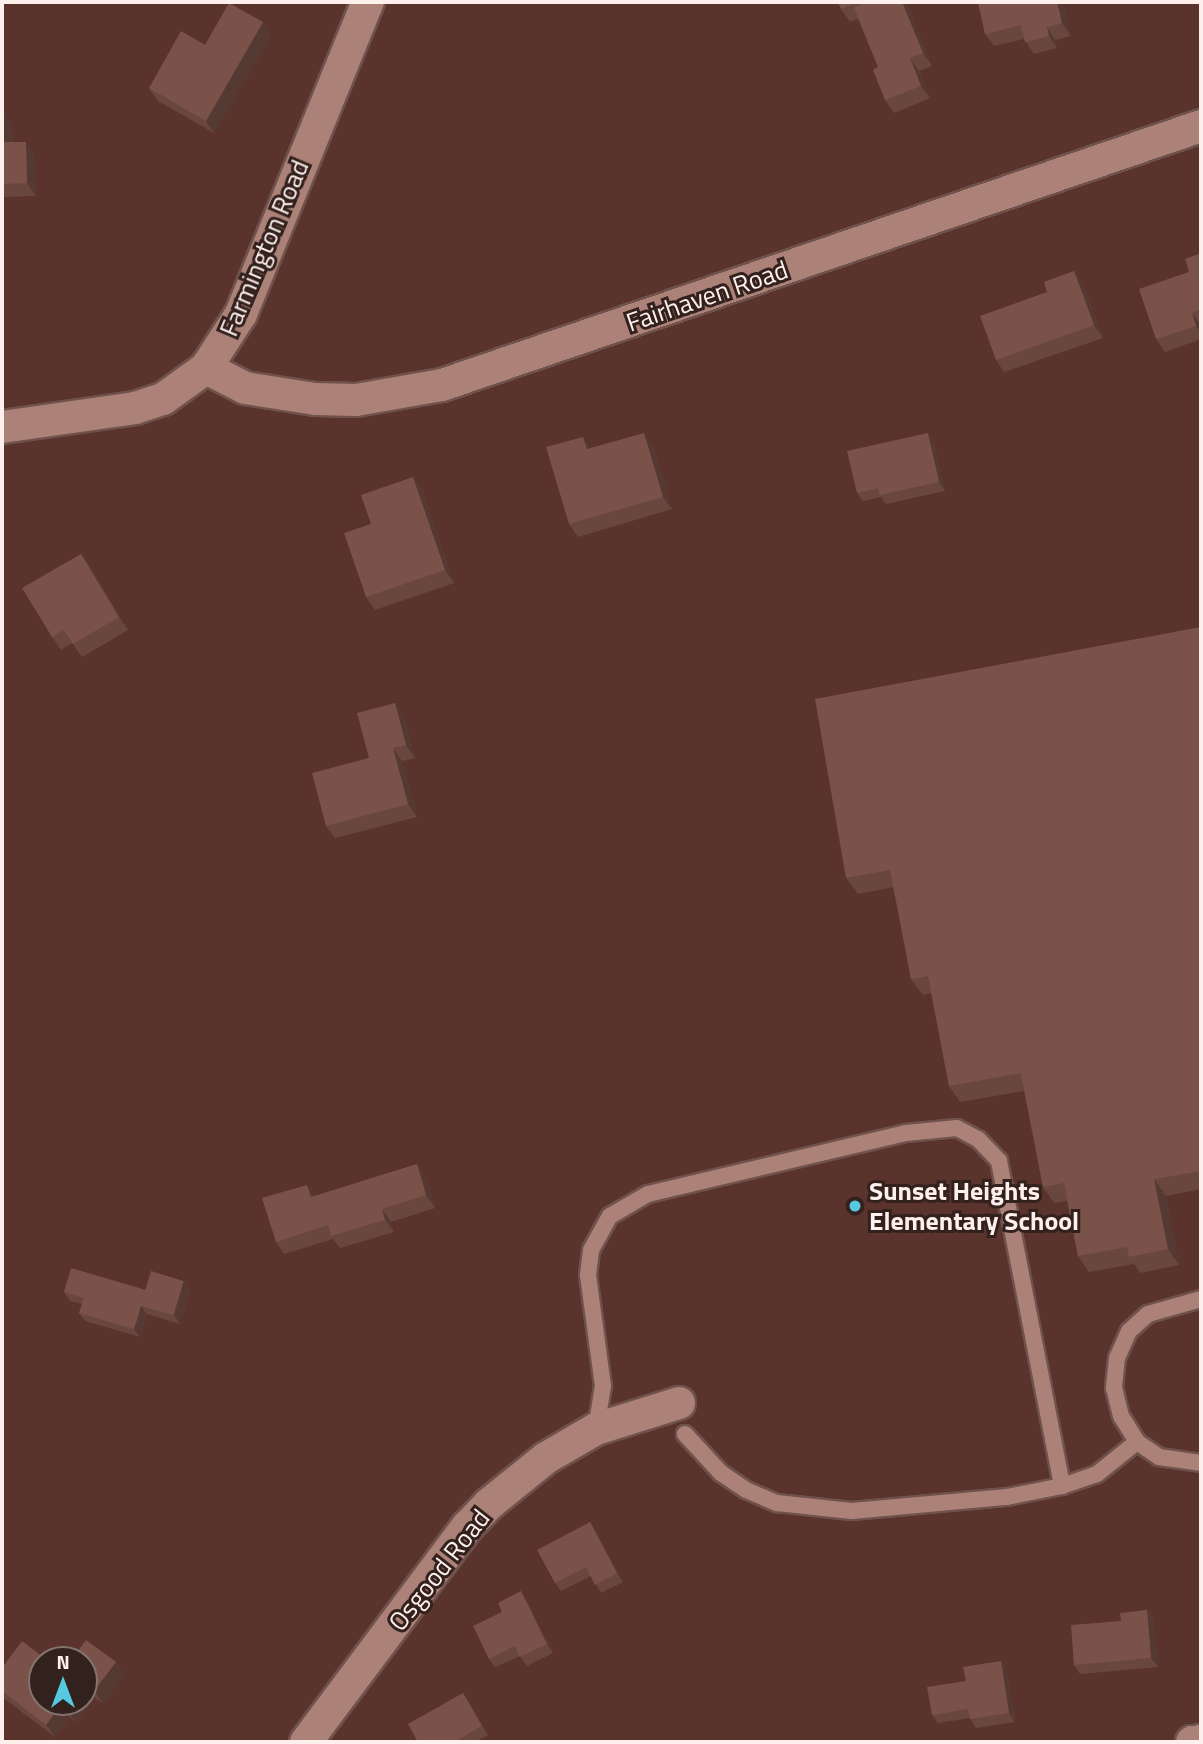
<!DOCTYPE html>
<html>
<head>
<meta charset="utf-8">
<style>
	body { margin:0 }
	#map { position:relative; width:1203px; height:1744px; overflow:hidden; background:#5a342c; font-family:"Titillium Web",sans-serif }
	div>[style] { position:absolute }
	.roads { filter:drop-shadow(2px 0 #6f524b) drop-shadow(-2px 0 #6f524b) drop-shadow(0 2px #6f524b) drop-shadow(0 -2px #6f524b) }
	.lane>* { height:16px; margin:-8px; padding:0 8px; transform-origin:8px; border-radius:8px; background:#ac8177 }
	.street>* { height:32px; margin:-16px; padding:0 16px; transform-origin:16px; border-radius:16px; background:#ac8177 }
	.wall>* { inset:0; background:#69473f }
	.shaded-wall>* { inset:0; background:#553933 }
	.building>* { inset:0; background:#7a5249; transform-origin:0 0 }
	.dots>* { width:19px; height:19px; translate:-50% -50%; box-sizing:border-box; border:4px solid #33211d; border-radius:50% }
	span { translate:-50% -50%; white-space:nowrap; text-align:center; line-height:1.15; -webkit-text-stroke:6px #33211d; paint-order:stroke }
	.street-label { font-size:26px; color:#fef0ec }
	.poi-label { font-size:26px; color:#fef0ec; font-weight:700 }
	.left { translate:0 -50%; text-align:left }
	.frame { position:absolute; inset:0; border:4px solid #fef0ec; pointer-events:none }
	.north { position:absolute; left:28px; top:1646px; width:70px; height:70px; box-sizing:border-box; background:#33211d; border:2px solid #847470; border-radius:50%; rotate:0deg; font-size:19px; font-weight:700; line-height:28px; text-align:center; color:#fef0ec }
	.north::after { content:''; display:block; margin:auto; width:24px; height:32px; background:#56c9e1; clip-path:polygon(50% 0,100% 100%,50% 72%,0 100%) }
</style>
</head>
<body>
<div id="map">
	<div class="roads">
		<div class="lane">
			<i style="left:1201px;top:1299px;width:55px;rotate:164.2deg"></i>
			<i style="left:1148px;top:1314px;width:25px;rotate:138deg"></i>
			<i style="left:1129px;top:1331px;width:30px;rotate:114deg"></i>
			<i style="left:1117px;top:1358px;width:30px;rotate:96deg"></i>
			<i style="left:1114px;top:1388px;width:29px;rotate:76deg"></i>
			<i style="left:1121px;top:1416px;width:31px;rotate:58deg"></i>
			<i style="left:1137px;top:1442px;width:27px;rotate:34deg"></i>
			<i style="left:1159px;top:1457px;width:42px;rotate:8.1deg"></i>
			<i style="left:596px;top:1429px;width:44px;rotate:-80.8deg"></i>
			<i style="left:603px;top:1386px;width:112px;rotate:-97.7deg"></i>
			<i style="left:588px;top:1275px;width:25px;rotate:-83deg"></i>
			<i style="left:591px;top:1250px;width:39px;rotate:-61deg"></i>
			<i style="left:610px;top:1216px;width:44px;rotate:-30.1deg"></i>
			<i style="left:648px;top:1194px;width:265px;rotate:-13.3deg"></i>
			<i style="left:906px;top:1133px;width:51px;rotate:-5.6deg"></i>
			<i style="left:957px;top:1128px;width:24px;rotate:28deg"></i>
			<i style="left:978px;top:1139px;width:30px;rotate:46deg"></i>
			<i style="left:999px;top:1161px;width:331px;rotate:79deg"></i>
			<i style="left:685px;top:1434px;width:53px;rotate:47.3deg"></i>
			<i style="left:721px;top:1473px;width:30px;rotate:34deg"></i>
			<i style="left:746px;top:1490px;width:34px;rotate:23deg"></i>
			<i style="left:777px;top:1503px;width:75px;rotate:6.1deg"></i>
			<i style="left:852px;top:1511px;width:156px;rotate:-5.2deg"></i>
			<i style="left:1007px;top:1497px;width:56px;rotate:-11.3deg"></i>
			<i style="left:1062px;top:1486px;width:37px;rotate:-19deg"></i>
			<i style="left:1097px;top:1474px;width:51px;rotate:-38.7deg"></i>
		</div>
		<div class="street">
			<i style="left:206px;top:368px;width:44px;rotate:27.1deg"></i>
			<i style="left:245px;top:388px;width:71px;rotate:8.9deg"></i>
			<i style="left:315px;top:399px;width:41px;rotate:1.4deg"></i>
			<i style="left:356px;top:400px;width:87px;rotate:-9.9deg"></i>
			<i style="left:442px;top:385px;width:802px;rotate:-18.84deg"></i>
			<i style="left:2px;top:427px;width:134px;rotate:-8.1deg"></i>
			<i style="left:135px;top:408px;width:29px;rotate:-18deg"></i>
			<i style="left:163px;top:399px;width:53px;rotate:-35.8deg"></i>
			<i style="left:206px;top:368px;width:64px;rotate:-57.1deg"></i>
			<i style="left:241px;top:314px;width:337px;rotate:-67.9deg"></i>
			<i style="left:306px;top:1742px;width:269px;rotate:-53.2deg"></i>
			<i style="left:467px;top:1527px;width:32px;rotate:-46deg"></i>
			<i style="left:489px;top:1504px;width:73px;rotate:-38.9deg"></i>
			<i style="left:546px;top:1458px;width:58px;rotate:-30.1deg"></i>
			<i style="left:596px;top:1429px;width:87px;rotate:-17.4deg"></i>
			<i style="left:1192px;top:1742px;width:9px;rotate:-6deg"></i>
		</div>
	</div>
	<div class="wall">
		<i style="clip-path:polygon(838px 2px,906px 2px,932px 66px,919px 71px,930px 98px,894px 113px,885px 100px,878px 67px,858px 19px,850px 22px,841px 9px)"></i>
		<i style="clip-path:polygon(978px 2px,1063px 2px,1071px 36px,1055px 40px,1057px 48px,1034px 54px,1024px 39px,994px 46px,985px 34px)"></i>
		<i style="clip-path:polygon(263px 22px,271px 35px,214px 133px,158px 101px,149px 88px)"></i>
		<i style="clip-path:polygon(2px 110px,11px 122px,12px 142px,35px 155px,36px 196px,2px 197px)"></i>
		<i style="clip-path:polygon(1201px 253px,1201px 339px,1165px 352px,1156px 339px,1189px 272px)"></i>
		<i style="clip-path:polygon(1074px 271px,1083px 284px,1103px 338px,1004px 372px,996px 360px,1047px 292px)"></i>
		<i style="clip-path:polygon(934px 442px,945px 491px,886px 504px,881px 497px,863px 501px,857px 493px)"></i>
		<i style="clip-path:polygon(653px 445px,672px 509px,578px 537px,569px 524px,591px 448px)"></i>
		<i style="clip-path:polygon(413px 477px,422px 490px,454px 583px,375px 610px,366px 597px,371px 524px)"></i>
		<i style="clip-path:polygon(81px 554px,90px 566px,128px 630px,82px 657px,72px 643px,61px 650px,52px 637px)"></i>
		<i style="clip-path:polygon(1201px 627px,1201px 1189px,1166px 1196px,1179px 1265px,1140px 1273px,1134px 1264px,1089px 1272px,1078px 1256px,1067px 1201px,1054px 1203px,1043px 1187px,1024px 1091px,960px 1102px,949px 1086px,931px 993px,923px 995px,911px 979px,894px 887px,858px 894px,846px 878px)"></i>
		<i style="clip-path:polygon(395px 703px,404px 716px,415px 758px,402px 761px,417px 817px,335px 838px,326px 826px,369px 758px)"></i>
		<i style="clip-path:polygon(417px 1164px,426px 1177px,435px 1208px,391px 1222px,394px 1232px,340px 1248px,333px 1239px,284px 1254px,276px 1242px,315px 1196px)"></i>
		<i style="clip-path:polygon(184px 1281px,190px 1290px,180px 1324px,147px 1314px,140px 1337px,85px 1321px,79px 1313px,82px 1304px,70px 1301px,64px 1292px,146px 1290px)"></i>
		<i style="clip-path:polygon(590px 1522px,596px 1531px,623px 1582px,601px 1593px,591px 1576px,561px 1591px,555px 1583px)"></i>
		<i style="clip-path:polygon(527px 1600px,553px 1653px,527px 1666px,520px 1656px,495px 1667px,489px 1659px)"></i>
		<i style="clip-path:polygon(1147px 1610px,1153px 1619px,1158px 1667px,1080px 1674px,1074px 1665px)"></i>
		<i style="clip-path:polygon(84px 1660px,116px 1662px,125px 1675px,103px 1703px,95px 1698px,76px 1722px,70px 1717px,55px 1737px,2px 1697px,2px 1668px,42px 1702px)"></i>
		<i style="clip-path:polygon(1001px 1661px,1007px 1670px,1015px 1722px,976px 1728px,970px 1718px,938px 1723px,932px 1715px,966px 1681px)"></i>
		<i style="clip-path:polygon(469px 1701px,488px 1735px,475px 1742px,418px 1742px)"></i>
	</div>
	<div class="shaded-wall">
		<i style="clip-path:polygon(902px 2px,906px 2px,932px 66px,923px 53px)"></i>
		<i style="clip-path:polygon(1057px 2px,1063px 2px,1071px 36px,1062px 23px)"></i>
		<i style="clip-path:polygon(263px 22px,271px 35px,214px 133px,206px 121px)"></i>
		<i style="clip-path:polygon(1047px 27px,1055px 40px,1057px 48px,1049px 36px)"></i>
		<i style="clip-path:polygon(910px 58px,919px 71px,930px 98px,921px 86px)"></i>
		<i style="clip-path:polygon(3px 110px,11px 122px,12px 155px,3px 142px)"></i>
		<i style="clip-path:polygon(26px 142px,35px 155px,36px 196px,27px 183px)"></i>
		<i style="clip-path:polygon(1074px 271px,1083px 284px,1103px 338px,1094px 325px)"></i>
		<i style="clip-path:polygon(1192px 313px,1201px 325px,1201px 333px,1196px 326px)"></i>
		<i style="clip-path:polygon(644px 433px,653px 445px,672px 509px,663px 497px)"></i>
		<i style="clip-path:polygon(928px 433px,934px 442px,945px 491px,939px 482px)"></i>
		<i style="clip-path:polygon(583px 437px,591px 449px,587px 449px)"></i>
		<i style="clip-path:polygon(413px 477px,422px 490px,454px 583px,445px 570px)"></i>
		<i style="clip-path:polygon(81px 554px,90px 566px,128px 630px,119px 617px)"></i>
		<i style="clip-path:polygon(395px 703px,404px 716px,415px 758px,406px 745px)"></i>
		<i style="clip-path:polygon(393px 748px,402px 761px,417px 817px,408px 804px)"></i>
		<i style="clip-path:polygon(417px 1164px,426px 1177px,435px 1208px,426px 1195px)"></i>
		<i style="clip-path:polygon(1154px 1179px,1166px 1196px,1179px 1265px,1168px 1249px)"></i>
		<i style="clip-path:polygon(307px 1185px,316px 1197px,311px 1197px)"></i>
		<i style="clip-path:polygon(382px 1209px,391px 1222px,394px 1232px,385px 1220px)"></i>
		<i style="clip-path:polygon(184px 1281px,190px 1290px,180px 1324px,174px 1315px)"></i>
		<i style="clip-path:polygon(146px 1290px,141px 1306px,147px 1314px,140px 1337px,134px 1329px)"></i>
		<i style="clip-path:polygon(590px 1522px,596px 1531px,623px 1582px,617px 1573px)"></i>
		<i style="clip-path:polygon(521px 1591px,527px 1600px,553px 1653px,547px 1644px)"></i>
		<i style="clip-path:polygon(1147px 1610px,1153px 1619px,1158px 1667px,1151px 1658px)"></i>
		<i style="clip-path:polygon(1001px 1661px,1007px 1670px,1015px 1722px,1009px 1713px)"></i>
		<i style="clip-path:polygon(116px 1662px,125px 1675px,103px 1703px,94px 1691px)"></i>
		<i style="clip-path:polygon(86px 1685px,95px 1698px,76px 1722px,67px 1710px,73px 1702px,84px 1702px,84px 1688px)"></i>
		<i style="clip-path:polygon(463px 1693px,469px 1701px,488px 1735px,482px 1726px)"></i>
		<i style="clip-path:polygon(61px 1705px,70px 1717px,55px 1737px,46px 1725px)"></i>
	</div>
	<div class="building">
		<i style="clip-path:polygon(838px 2px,859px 2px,841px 9px)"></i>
		<i style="clip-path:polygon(868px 2px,902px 2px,923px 53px,910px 58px,921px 86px,885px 100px,873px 70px,878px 67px,854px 7px)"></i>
		<i style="clip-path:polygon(978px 2px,1057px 2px,1062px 23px,1047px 27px,1049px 36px,1025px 42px,1021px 25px,985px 34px)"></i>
		<i style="clip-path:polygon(229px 3px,263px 22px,206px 121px,149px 88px,181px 31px,205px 45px)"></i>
		<i style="clip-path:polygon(2px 110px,3px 142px,26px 142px,27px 183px,2px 184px)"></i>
		<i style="clip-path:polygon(1201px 253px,1201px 309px,1192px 313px,1196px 326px,1156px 339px,1139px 289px,1189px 272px,1185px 259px)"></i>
		<i style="clip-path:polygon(1074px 271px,1094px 325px,996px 360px,980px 316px,1047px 292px,1044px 282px)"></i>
		<i style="clip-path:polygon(644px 433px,663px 497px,569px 524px,546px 447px,583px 437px,587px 449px)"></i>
		<i style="clip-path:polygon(928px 433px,939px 482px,880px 495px,878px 488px,857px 493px,847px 451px)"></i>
		<i style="clip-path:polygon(413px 477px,445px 570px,366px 597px,344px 533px,371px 524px,361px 495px)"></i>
		<i style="clip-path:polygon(81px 554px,119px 617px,73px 644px,64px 630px,52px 637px,22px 588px)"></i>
		<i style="clip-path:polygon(1201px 627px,1201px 1171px,1154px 1179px,1168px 1249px,1129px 1257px,1127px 1247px,1078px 1256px,1064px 1183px,1043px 1187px,1021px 1073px,949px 1086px,928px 976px,911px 979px,890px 870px,846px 878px,815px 699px)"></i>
		<i style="clip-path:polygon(395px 703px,406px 745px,393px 748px,408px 804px,326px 826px,312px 773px,369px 758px,357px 713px)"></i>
		<i style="clip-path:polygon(417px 1164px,426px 1195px,382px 1209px,385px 1220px,331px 1236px,328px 1225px,276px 1242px,262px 1198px,307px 1185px,311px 1197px)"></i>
		<i style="clip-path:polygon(71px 1268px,146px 1290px,134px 1329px,79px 1313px,84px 1298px,64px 1292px)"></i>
		<i style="left:151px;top:1271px;width:34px;height:36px;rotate:17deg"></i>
		<i style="clip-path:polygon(590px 1522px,617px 1573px,595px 1585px,586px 1567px,555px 1583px,537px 1550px)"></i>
		<i style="clip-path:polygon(521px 1591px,547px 1644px,520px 1657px,515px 1646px,489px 1659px,473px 1626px,502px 1612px,498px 1603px)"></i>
		<i style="clip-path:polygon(1147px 1610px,1151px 1658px,1074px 1665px,1071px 1625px,1121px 1621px,1120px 1613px)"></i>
		<i style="clip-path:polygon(86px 1640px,116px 1662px,94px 1691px,86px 1685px,84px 1688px,84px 1660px,71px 1660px)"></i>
		<i style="clip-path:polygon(22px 1641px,47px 1660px,42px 1660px,42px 1702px,73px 1702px,67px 1710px,61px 1705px,46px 1725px,2px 1691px,2px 1668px)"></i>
		<i style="clip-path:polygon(1001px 1661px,1009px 1713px,970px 1719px,968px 1709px,932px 1715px,927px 1687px,966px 1681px,963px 1667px)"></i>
		<i style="clip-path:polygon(463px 1693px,482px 1726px,454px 1742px,418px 1742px,408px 1724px)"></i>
	</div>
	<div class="dots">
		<i style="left:855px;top:1206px;background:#56c9e1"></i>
	</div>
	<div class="street-label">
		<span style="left:264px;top:248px;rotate:-67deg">Farmington Road</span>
		<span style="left:707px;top:296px;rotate:-19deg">Fairhaven Road</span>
		<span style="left:439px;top:1570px;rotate:-52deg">Osgood Road</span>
	</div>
	<div class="poi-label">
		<span class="left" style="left:869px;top:1206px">Sunset Heights<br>Elementary School</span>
	</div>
	<div class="frame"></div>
	<div class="north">N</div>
</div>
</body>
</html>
